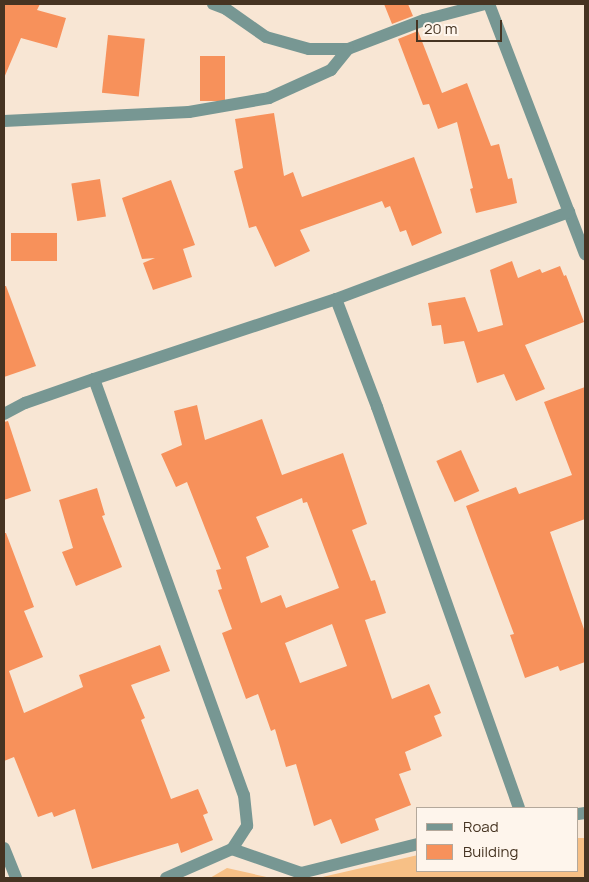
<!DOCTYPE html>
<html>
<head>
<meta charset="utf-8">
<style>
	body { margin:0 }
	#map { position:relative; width:589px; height:882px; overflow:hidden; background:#f8e6d4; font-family:Manrope,sans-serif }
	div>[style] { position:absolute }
	.green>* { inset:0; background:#f7c086 }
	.building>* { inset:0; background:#f7915b; transform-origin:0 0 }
	.minor>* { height:12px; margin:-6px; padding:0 6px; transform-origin:6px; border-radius:6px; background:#779793 }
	span { translate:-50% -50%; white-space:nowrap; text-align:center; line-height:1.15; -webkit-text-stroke:5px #fef5ec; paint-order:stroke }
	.frame { position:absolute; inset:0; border:5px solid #463422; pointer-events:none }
	.legend { position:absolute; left:416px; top:807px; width:162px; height:65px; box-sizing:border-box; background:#fef5ec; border:1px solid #b4a89b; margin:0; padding:6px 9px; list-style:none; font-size:15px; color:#463422 }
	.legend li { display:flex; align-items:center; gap:10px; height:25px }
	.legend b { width:25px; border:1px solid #b4a89b }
	.scale { position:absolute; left:416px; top:20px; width:86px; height:22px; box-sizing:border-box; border:2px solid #463422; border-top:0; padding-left:6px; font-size:15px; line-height:18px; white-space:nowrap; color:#463422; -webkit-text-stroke:4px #fef5ec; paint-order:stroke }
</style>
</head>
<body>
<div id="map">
	<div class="green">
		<i style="clip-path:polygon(578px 838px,585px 838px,585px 878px,318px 878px,418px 855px,418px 871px,578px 871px)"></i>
		<i style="clip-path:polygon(227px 868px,271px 878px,210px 878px)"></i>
	</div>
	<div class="building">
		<i style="clip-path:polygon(4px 4px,40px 4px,37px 10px,66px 18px,57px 48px,21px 38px,4px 78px)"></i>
		<i style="clip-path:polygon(384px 4px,408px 4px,413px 16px,392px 24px)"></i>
		<i style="clip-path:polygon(418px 31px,442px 93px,467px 83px,491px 146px,499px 144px,508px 179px,512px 178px,517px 203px,476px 213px,470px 189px,473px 188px,457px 122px,438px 129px,429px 104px,423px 105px,398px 39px)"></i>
		<i style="left:108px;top:35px;width:37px;height:58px;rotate:6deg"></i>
		<i style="left:200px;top:56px;width:25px;height:45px"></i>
		<i style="clip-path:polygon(274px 113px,284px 176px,293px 172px,302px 197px,414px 157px,442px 233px,412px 246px,406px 230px,400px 232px,390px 206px,385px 208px,382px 201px,300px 230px,310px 251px,275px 267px,256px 226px,249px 228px,234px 171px,243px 168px,235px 119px)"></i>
		<i style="left:100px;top:179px;width:38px;height:29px;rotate:81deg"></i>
		<i style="clip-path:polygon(171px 180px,195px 245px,183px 249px,192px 277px,153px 290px,143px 263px,155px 258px,142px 259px,122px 198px)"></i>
		<i style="left:57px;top:233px;width:28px;height:46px;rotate:90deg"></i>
		<i style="clip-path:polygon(512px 261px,518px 278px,540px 269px,542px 273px,560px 266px,564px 276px,566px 275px,584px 322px,525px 345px,545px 389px,516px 401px,504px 374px,477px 383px,464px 341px,444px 344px,441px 325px,432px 326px,428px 303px,465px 297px,478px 332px,503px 325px,490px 270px)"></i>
		<i style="clip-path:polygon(4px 286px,6px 286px,36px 366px,4px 377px)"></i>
		<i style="clip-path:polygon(585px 387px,585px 519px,550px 532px,585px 632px,585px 662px,560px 671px,558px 666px,525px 678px,510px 635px,514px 634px,466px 506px,516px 487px,519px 494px,572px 475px,544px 402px)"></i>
		<i style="clip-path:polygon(evenodd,197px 405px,205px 440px,262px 419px,282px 475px,343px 453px,367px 524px,352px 530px,371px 581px,375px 580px,386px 613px,365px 620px,392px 699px,429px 684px,441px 713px,434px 716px,442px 736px,405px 752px,411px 770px,399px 774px,411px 805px,375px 819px,379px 830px,341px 844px,331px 819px,314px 826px,296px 764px,286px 767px,275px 729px,271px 731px,258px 694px,246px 699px,222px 633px,232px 629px,218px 590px,222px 589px,216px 570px,221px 569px,187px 482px,176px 487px,161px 454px,182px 445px,174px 411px,197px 405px,302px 498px,303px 503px,307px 502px,339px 588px,286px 608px,281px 595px,261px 603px,246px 557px,269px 547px,256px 517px,302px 498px,197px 405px,332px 624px,347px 666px,300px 683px,285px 643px,332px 624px)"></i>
		<i style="clip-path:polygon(8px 421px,31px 491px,4px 500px,4px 422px)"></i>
		<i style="left:461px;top:450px;width:45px;height:27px;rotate:66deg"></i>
		<i style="clip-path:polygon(97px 488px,105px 515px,102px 516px,122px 567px,76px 586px,62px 552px,73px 548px,59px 500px)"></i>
		<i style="clip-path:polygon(4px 533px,6px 533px,34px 607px,24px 611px,43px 657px,9px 671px,24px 713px,83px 687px,79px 675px,160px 645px,170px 671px,131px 685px,145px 718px,141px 720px,171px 799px,198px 789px,208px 813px,203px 815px,213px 840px,181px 853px,178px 843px,92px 869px,75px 809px,54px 817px,52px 812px,38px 817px,14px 757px,4px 761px)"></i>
	</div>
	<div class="minor">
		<i style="left:213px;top:4px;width:14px;rotate:21deg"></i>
		<i style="left:226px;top:9px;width:49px;rotate:35deg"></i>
		<i style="left:266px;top:37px;width:45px;rotate:15.6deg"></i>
		<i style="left:309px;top:49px;width:39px"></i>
		<i style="left:348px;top:49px;width:81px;rotate:-20.9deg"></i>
		<i style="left:424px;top:20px;width:63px;rotate:-14.7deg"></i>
		<i style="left:489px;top:4px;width:268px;rotate:69deg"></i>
		<i style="left:4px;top:121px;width:185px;rotate:-2.8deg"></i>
		<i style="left:189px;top:112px;width:81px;rotate:-9.9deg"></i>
		<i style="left:269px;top:98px;width:68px;rotate:-24.3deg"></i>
		<i style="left:331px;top:70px;width:27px;rotate:-51deg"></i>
		<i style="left:336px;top:299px;width:116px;rotate:69.2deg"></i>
		<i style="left:377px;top:407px;width:425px;rotate:70.5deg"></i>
		<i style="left:94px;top:379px;width:442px;rotate:70.2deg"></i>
		<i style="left:244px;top:795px;width:31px;rotate:84deg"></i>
		<i style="left:247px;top:826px;width:27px;rotate:123deg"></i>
		<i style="left:232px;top:849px;width:72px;rotate:156.3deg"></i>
		<i style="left:4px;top:414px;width:24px;rotate:-28deg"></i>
		<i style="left:25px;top:403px;width:73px;rotate:-19.2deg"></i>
		<i style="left:94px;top:379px;width:255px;rotate:-18.3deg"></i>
		<i style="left:336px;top:299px;width:249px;rotate:-20.5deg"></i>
		<i style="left:578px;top:814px;width:7px;rotate:-8deg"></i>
		<i style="left:4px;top:848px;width:32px;rotate:68deg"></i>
		<i style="left:232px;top:849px;width:73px;rotate:19.2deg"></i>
		<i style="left:301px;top:873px;width:121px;rotate:-13.9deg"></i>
	</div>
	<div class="frame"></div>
	<ul class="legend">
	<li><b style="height:6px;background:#779793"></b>Road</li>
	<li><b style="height:14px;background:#f7915b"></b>Building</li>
	</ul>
	<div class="scale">20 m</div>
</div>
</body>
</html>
